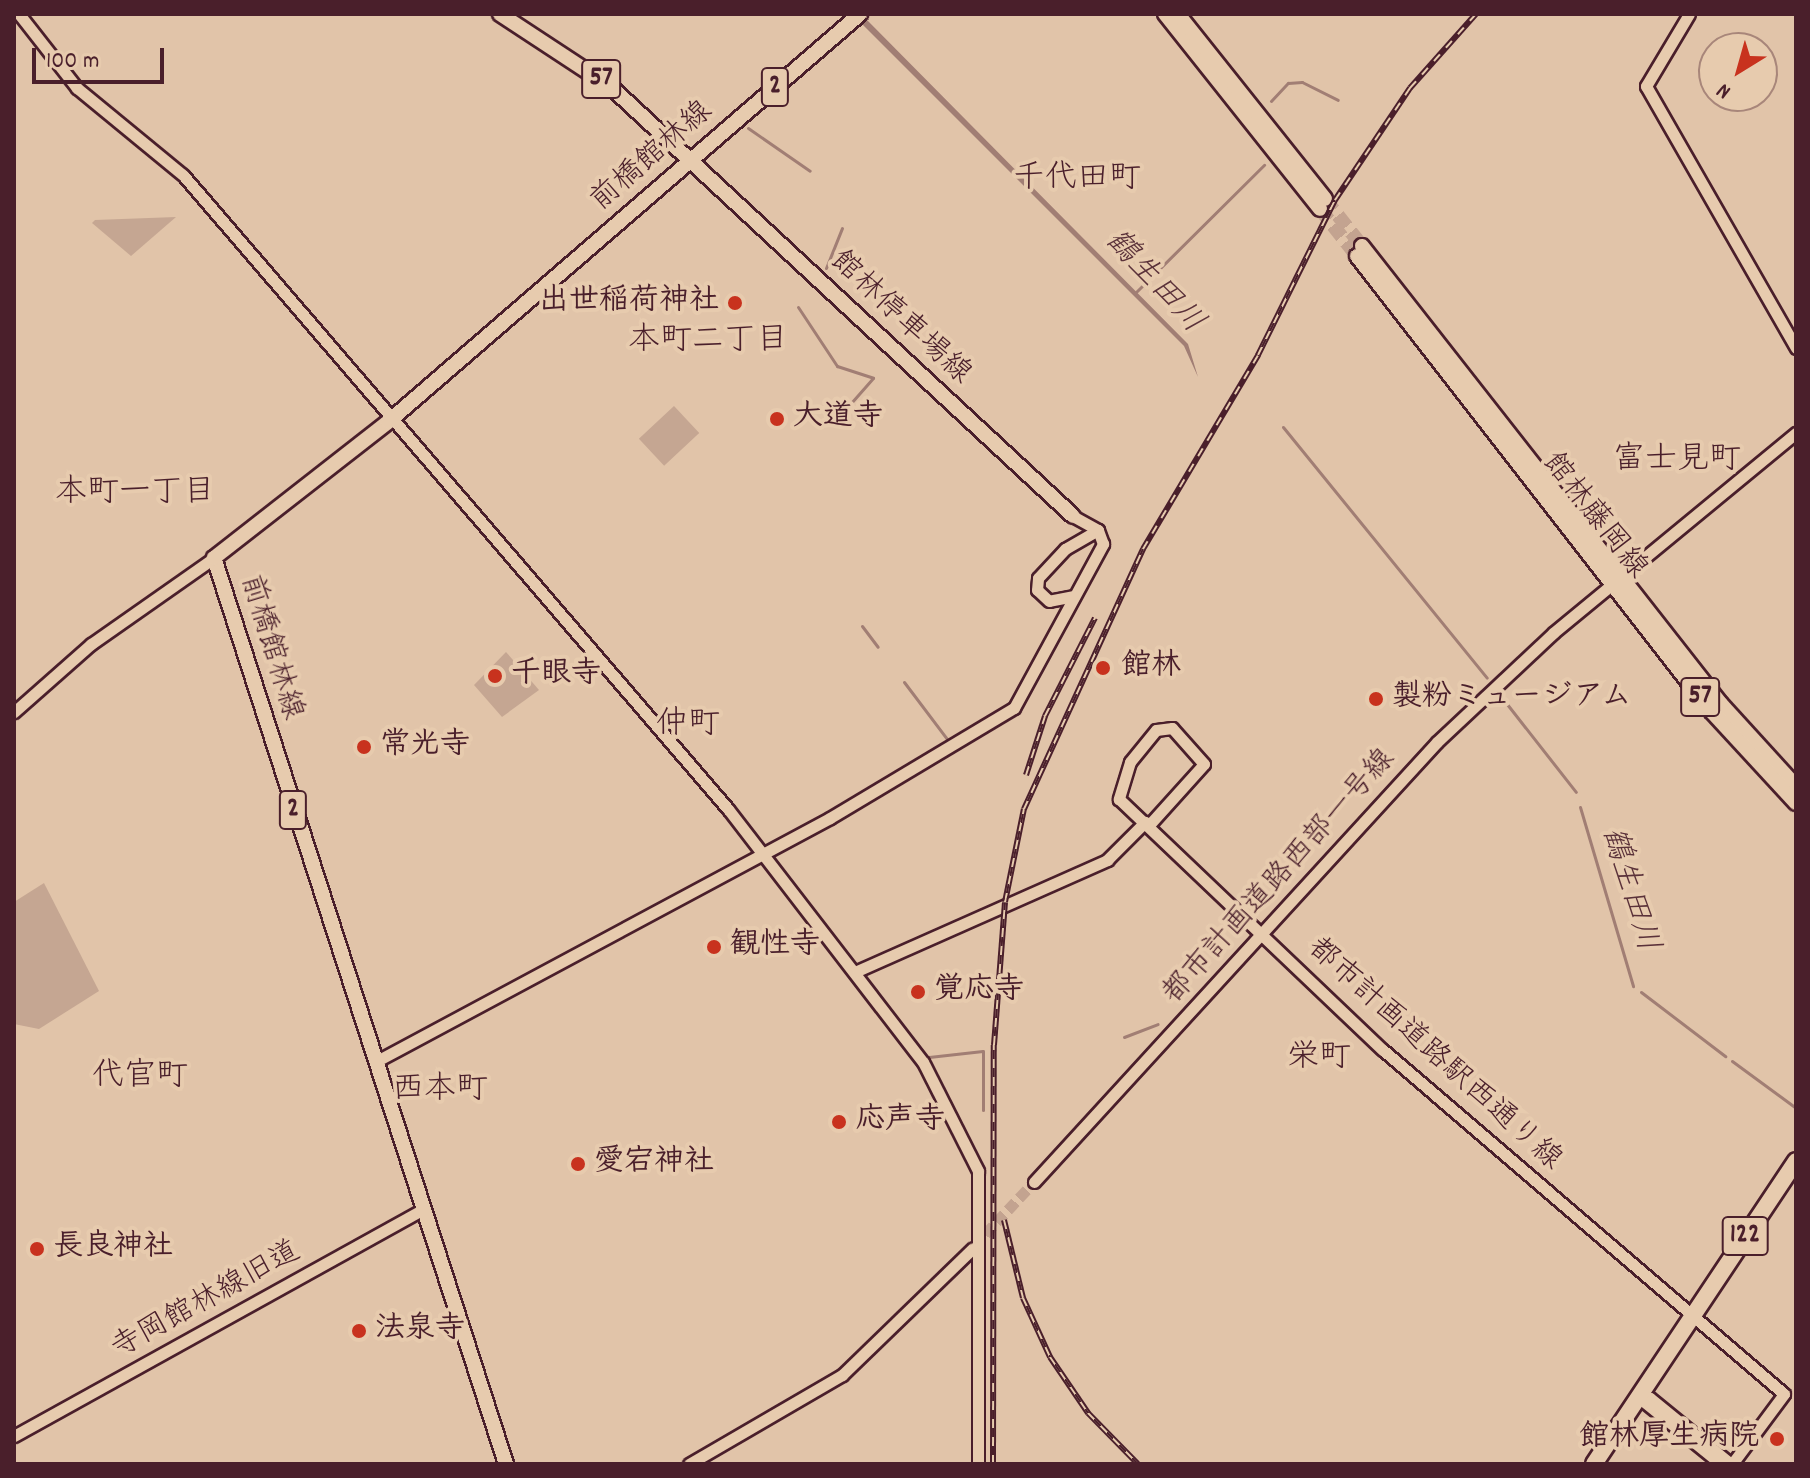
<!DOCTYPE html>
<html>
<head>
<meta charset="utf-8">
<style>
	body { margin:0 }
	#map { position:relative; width:1810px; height:1478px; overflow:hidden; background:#e1c4a9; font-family:Dekko,"Klee One",sans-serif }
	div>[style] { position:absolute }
	.green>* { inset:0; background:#c5a692; transform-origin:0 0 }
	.water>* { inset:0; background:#a17e74 }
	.stream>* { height:3px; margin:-1.5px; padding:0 1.5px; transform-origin:1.5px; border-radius:1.5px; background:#a17e74 }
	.minor-tunnel>* { height:11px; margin-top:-5.5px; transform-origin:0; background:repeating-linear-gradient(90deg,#c3a390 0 11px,transparent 0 16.5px) }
	.major-tunnel>* { height:14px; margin-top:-7px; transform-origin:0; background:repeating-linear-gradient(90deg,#c3a390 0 14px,transparent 0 21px) }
	.roads { filter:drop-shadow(2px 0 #4a1f2b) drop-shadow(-2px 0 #4a1f2b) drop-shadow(0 2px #4a1f2b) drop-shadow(0 -2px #4a1f2b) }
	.minor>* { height:11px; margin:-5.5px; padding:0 5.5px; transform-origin:5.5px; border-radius:5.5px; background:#e7cbae }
	.major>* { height:14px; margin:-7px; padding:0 7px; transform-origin:7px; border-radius:7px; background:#e7cbae }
	.highway>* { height:16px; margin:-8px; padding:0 8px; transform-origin:8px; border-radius:8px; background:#e7cbae }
	.rail>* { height:6px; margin-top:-3px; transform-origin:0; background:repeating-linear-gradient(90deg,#e7cbae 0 9px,#4a1f2b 0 18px); box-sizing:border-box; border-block:2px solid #4a1f2b }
	.dots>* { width:22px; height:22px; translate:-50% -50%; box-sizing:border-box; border:4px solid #e7cbae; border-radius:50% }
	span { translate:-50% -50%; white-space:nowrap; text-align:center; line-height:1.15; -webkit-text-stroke:8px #e7cbae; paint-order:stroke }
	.shield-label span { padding:2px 6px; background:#e7cbae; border:2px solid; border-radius:6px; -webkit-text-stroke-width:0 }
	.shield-label { font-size:28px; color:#4a1f2b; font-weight:700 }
	.street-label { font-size:30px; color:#4a1f2b }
	.poi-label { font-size:30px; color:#4a1f2b; font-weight:700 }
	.right { translate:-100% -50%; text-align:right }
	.left { translate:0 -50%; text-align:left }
	.neighbourhood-label { font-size:32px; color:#4a1f2b }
	.water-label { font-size:32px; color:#5b323a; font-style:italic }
	.frame { position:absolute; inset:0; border:16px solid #4a1f2b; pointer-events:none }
	.north { position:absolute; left:1698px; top:32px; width:80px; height:80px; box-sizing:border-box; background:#e7cbae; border:2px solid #a8867a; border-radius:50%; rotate:217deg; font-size:22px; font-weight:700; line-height:32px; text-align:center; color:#4a1f2b }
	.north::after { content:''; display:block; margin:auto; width:28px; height:36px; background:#c8321e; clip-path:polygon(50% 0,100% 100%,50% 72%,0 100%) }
	.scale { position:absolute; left:32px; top:48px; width:132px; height:36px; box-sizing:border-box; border:4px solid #4a1f2b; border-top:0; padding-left:10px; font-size:24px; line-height:28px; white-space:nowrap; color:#4a1f2b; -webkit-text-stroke:6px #e7cbae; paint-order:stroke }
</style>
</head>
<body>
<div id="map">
	<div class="green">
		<i style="clip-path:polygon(176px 217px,131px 256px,92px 223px,95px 220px)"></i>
		<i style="left:674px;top:406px;width:37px;height:48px;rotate:47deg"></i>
		<i style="clip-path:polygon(506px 652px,539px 690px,502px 717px,474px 685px)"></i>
		<i style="clip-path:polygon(44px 883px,99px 991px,39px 1029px,14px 1024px,14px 902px)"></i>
	</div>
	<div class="water">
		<i style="clip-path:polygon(867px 20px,1188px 344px,1198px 377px,1184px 346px,862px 24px)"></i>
	</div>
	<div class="stream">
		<i style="left:1271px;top:101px;width:25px;rotate:-47deg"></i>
		<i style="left:1288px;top:83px;width:14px;rotate:-4deg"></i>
		<i style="left:1302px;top:82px;width:40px;rotate:26.6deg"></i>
		<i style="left:748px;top:128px;width:75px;rotate:34.7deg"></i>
		<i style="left:826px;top:268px;width:43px;rotate:-68.2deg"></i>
		<i style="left:1135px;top:293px;width:182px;rotate:-44.8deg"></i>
		<i style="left:798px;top:307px;width:71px;rotate:56.5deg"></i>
		<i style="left:837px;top:366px;width:38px;rotate:18deg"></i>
		<i style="left:873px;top:378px;width:44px;rotate:131.3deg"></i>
		<i style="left:1283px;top:427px;width:323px;rotate:50.9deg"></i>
		<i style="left:862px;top:626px;width:26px;rotate:53deg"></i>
		<i style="left:904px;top:682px;width:71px;rotate:53deg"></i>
		<i style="left:1503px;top:699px;width:118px;rotate:51.9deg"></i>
		<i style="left:1580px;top:807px;width:187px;rotate:73.5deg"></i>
		<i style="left:1641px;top:992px;width:106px;rotate:37.3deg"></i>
		<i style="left:1124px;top:1037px;width:36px;rotate:-21deg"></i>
		<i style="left:929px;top:1057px;width:54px;rotate:-6.3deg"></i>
		<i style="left:983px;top:1051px;width:59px;rotate:90deg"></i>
		<i style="left:1732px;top:1061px;width:79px;rotate:36.3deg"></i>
	</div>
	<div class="minor-tunnel">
		<i style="left:974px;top:1246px;width:88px;rotate:-46.8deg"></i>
	</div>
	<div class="major-tunnel">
		<i style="left:1325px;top:199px;width:60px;rotate:51.8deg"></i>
		<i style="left:1320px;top:209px;width:60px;rotate:51.8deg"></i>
	</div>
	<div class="roads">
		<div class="minor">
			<i style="left:19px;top:14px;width:94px;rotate:51.9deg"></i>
			<i style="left:77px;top:88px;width:137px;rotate:39.4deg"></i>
			<i style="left:183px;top:175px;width:836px;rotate:49.32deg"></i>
			<i style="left:728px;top:809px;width:319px;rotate:52.4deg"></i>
			<i style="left:923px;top:1062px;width:122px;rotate:63.2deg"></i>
			<i style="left:978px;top:1171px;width:293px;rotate:90deg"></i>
			<i style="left:1689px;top:14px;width:84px;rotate:120.8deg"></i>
			<i style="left:1646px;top:86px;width:302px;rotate:60.2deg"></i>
			<i style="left:1074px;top:596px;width:25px;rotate:169deg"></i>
			<i style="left:1049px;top:601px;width:16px;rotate:-137deg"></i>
			<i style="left:1037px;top:590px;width:12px;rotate:-85deg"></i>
			<i style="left:1038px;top:578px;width:40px;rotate:-47deg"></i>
			<i style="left:1065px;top:549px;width:38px;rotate:-30deg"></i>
			<i style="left:14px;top:712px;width:103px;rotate:-41.4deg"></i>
			<i style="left:91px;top:644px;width:150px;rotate:-35deg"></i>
			<i style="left:1149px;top:825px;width:82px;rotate:-48deg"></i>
			<i style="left:1204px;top:764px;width:48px;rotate:-131.6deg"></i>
			<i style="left:1172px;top:728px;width:16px;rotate:173deg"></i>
			<i style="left:1156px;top:730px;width:41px;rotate:129.1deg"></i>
			<i style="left:1130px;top:762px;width:39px;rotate:107deg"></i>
			<i style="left:1119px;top:799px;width:364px;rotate:43.6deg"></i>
			<i style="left:1383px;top:1050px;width:528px;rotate:40.62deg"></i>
			<i style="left:1784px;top:1394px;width:87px;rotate:126.6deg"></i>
			<i style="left:857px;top:971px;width:274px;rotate:-23.9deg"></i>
			<i style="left:1107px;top:860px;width:54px;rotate:-45deg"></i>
			<i style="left:375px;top:1062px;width:516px;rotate:-28.2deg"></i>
			<i style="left:830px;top:818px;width:214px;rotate:-30.9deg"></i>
			<i style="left:1014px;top:708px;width:187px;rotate:-61.5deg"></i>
			<i style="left:1103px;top:544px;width:15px;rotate:-110deg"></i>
			<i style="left:1098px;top:530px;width:29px;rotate:-151deg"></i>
			<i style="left:1034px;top:1182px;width:597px;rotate:-47.51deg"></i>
			<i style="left:1437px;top:742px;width:159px;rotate:-43.2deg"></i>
			<i style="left:1553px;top:633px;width:315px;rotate:-39.5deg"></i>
			<i style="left:1637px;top:1396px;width:13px;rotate:9deg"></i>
			<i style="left:1650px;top:1398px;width:104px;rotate:39.2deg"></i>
			<i style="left:1637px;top:1396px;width:108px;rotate:39deg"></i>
			<i style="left:14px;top:1436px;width:469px;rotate:-29deg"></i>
			<i style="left:689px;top:1464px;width:177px;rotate:-30.2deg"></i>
			<i style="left:842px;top:1375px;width:182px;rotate:-44.1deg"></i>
		</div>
		<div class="major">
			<i style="left:500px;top:14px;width:133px;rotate:33.3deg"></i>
			<i style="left:611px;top:87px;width:630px;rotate:42.88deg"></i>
			<i style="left:1165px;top:14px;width:249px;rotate:51.5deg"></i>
			<i style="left:1178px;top:14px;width:236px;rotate:51.5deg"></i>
			<i style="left:1362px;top:246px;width:582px;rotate:51.91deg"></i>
			<i style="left:1721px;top:704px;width:111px;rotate:47.6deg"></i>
			<i style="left:1357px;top:256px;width:576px;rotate:52.12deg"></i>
			<i style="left:1711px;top:711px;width:125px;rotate:47.3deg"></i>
			<i style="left:506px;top:1464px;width:952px;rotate:-107.86deg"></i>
			<i style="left:214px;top:558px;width:221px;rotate:-38deg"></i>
			<i style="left:388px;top:422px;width:624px;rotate:-40.84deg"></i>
		</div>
		<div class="highway">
			<i style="left:1594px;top:1464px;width:364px;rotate:-56.3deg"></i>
		</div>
	</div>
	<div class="rail">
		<i style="left:1026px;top:775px;width:62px;rotate:-72.1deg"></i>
		<i style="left:1045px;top:716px;width:110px;rotate:-63deg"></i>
		<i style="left:1004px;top:1220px;width:80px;rotate:76.3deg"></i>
		<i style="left:1023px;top:1298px;width:65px;rotate:65.4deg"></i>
		<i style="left:1050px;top:1357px;width:68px;rotate:55.8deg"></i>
		<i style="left:1088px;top:1413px;width:71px;rotate:45.6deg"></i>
		<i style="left:993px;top:1464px;width:419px;rotate:-89.9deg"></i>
		<i style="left:994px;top:1045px;width:143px;rotate:-85.6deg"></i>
		<i style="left:1005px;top:902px;width:95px;rotate:-78.5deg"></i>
		<i style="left:1024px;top:809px;width:286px;rotate:-65.4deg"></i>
		<i style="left:1143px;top:549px;width:226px;rotate:-59.3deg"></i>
		<i style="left:1258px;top:355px;width:173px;rotate:-63.6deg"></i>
		<i style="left:1335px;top:200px;width:135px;rotate:-56.2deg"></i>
		<i style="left:1410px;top:88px;width:99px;rotate:-48.3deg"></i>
	</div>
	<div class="dots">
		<i style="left:735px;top:303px;background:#c8321e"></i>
		<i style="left:777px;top:419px;background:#c8321e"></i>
		<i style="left:1103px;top:668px;background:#c8321e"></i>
		<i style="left:495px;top:676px;background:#c8321e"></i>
		<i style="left:1376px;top:699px;background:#c8321e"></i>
		<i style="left:364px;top:747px;background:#c8321e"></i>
		<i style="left:714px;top:947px;background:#c8321e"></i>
		<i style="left:918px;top:992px;background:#c8321e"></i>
		<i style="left:839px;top:1122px;background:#c8321e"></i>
		<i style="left:578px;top:1164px;background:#c8321e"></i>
		<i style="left:37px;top:1249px;background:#c8321e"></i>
		<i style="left:359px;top:1331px;background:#c8321e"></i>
		<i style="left:1777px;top:1439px;background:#c8321e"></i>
	</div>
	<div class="shield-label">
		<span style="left:601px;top:79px">57</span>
		<span style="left:775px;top:87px">2</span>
		<span style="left:1700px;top:697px">57</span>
		<span style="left:293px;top:810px">2</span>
		<span style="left:1745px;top:1236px">122</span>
	</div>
	<div class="street-label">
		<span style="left:653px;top:158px;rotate:-41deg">前橋館林線</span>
		<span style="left:899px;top:319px;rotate:43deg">館林停車場線</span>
		<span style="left:1593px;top:517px;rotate:52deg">館林藤岡線</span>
		<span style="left:269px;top:648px;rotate:73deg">前橋館林線</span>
		<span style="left:1281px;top:878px;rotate:-48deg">都市計画道路西部一号線</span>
		<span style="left:1433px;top:1056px;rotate:42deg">都市計画道路駅西通り線</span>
		<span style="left:207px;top:1302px;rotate:-29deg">寺岡館林線旧道</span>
	</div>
	<div class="poi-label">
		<span class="right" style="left:719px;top:303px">出世稲荷神社</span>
		<span class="left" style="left:793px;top:419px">大道寺</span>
		<span class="left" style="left:1121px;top:668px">館林</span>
		<span class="left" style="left:511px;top:676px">千眼寺</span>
		<span class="left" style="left:1392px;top:699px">製粉ミュージアム</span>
		<span class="left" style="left:380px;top:747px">常光寺</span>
		<span class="left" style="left:730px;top:947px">観性寺</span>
		<span class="left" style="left:934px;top:992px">覚応寺</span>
		<span class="left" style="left:855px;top:1122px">応声寺</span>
		<span class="left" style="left:594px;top:1164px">愛宕神社</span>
		<span class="left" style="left:53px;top:1249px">長良神社</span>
		<span class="left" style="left:375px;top:1331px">法泉寺</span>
		<span class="right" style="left:1759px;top:1439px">館林厚生病院</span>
	</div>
	<div class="neighbourhood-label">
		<span style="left:1077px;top:180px">千代田町</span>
		<span style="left:708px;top:342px">本町二丁目</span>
		<span style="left:1677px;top:461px">富士見町</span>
		<span style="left:135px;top:494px">本町一丁目</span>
		<span style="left:688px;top:726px">仲町</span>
		<span style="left:1319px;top:1059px">栄町</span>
		<span style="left:140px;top:1078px">代官町</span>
		<span style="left:440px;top:1091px">西本町</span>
	</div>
	<div class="water-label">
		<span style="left:1153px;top:283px;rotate:47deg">鶴生田川</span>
		<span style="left:1628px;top:890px;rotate:73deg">鶴生田川</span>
	</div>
	<div class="frame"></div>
	<div class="north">N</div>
	<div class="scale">100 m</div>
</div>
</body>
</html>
